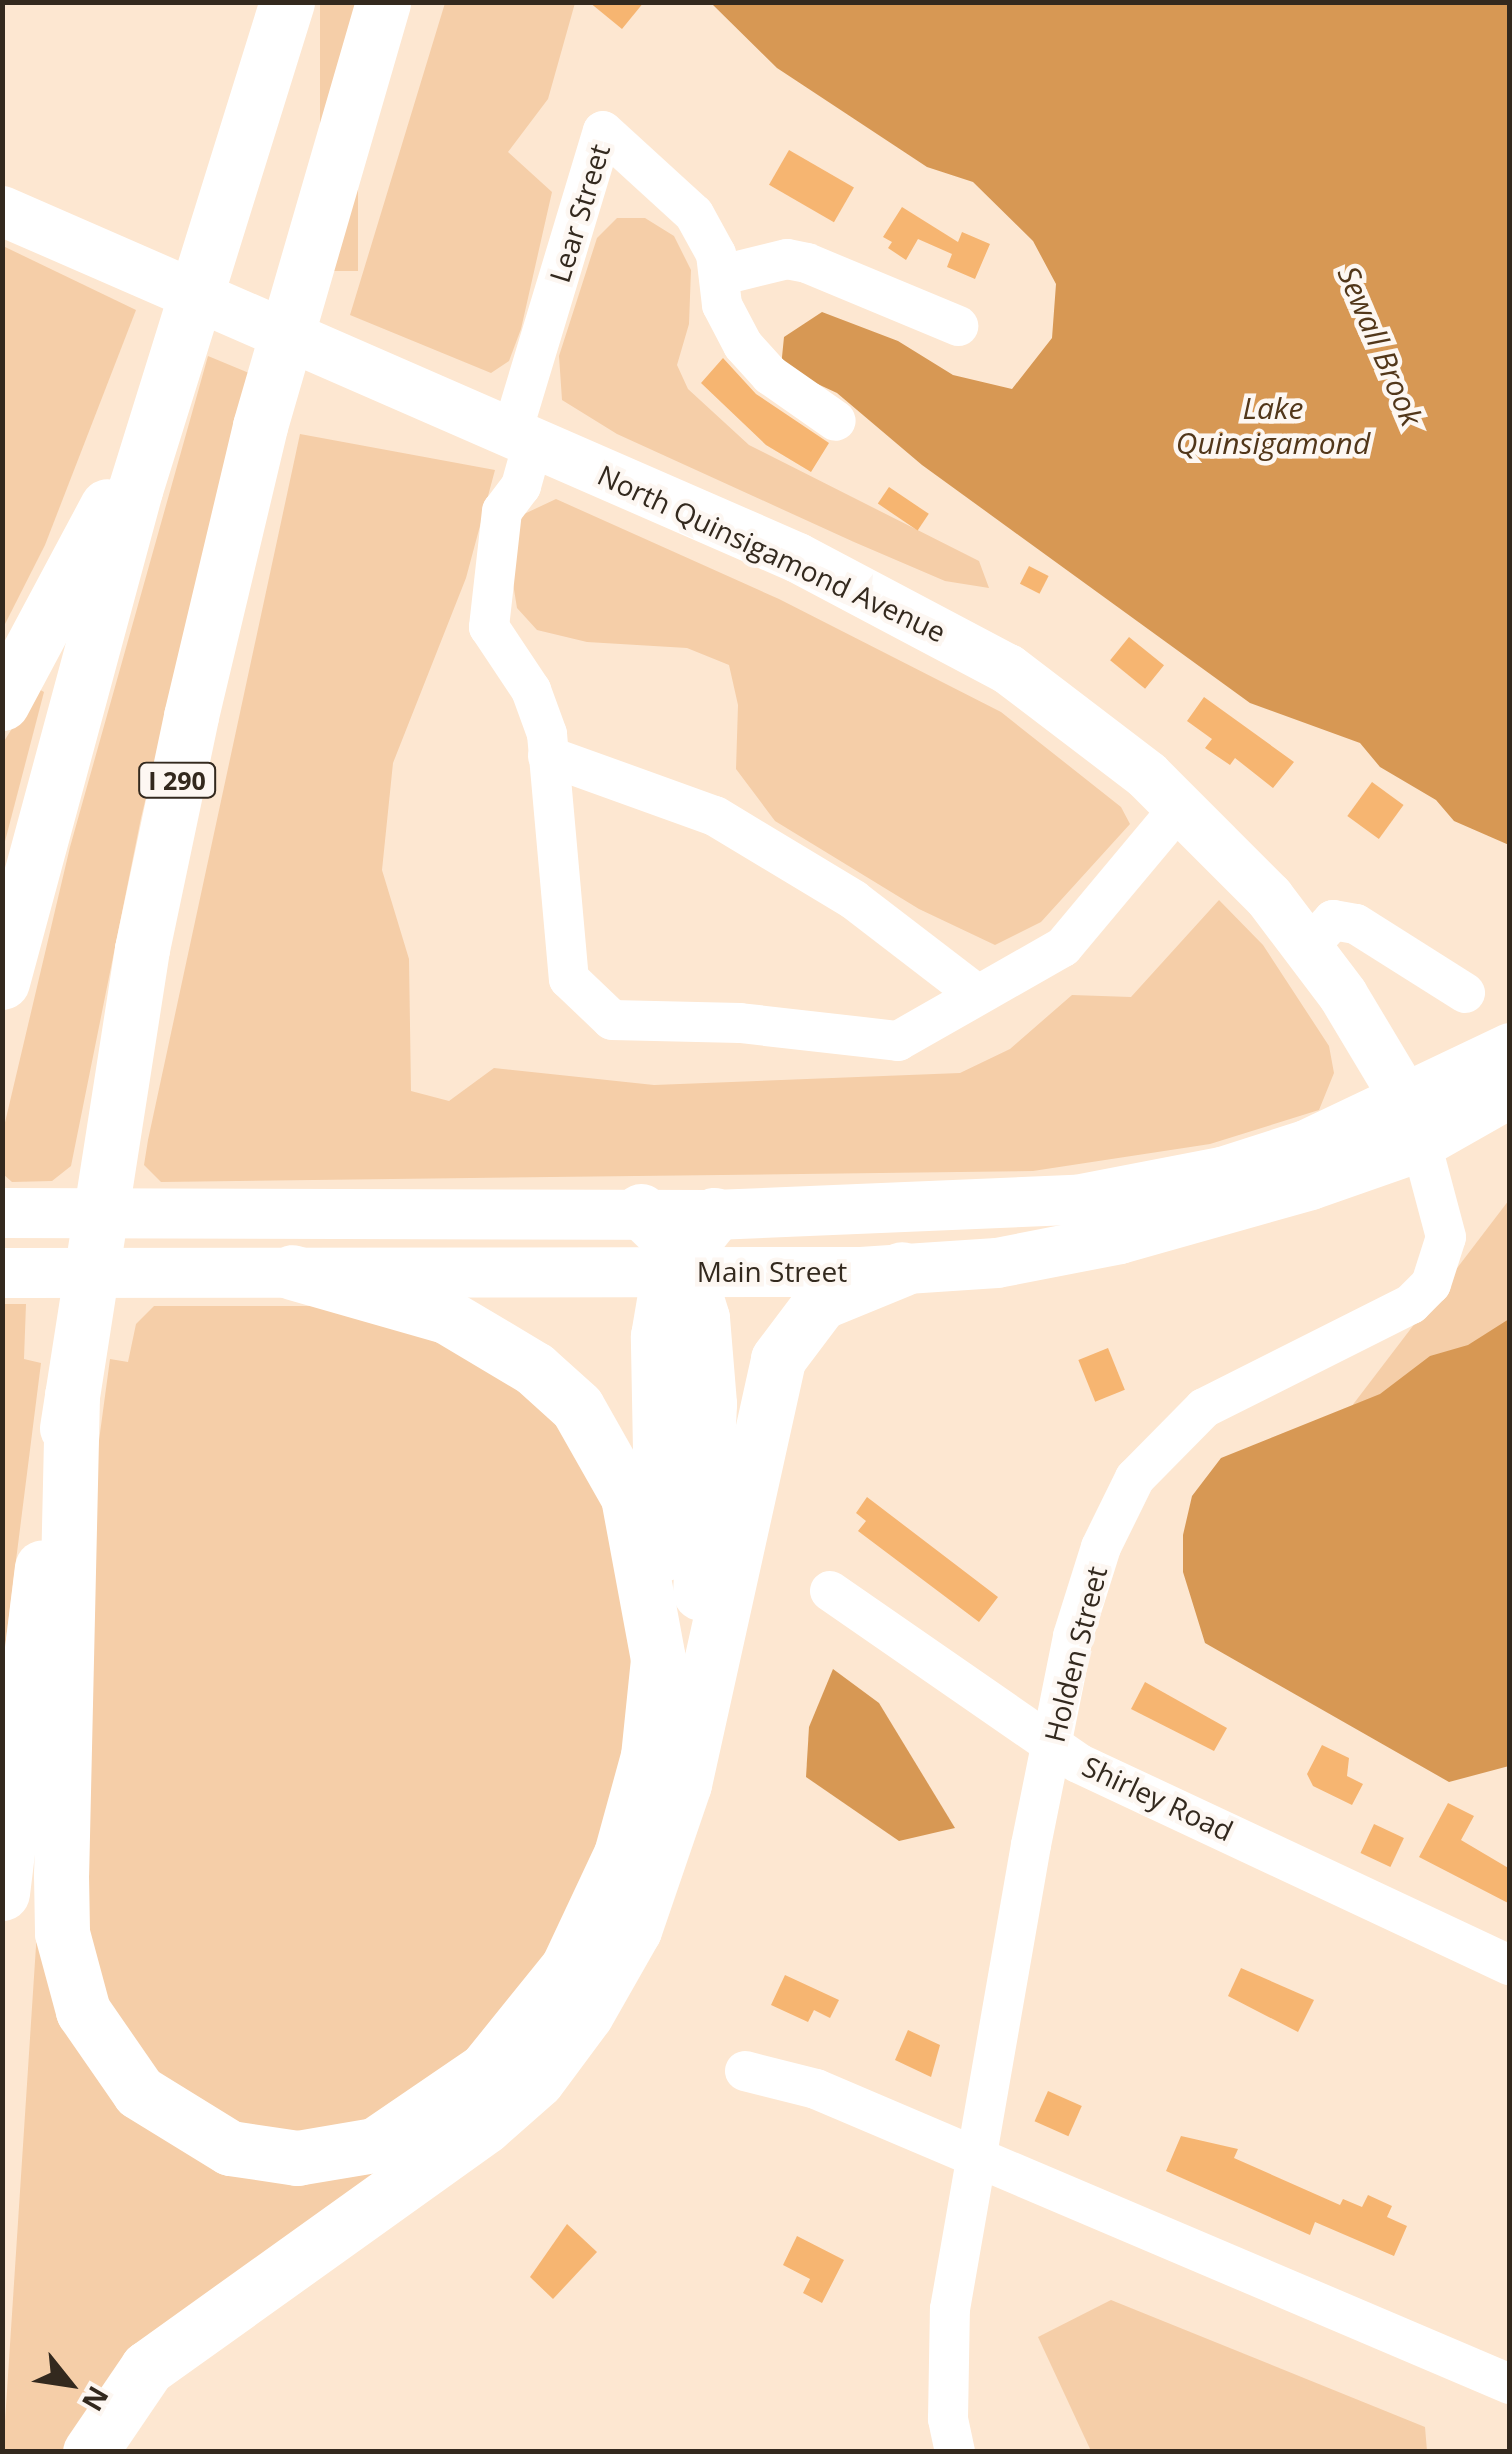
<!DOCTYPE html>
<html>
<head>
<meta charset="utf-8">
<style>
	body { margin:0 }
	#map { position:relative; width:1512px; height:2454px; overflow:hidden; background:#fde7d1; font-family:"Open Sans",sans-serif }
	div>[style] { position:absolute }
	.green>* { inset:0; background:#f5cea8; transform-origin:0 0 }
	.water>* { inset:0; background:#d79854 }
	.building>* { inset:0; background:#f6b571; transform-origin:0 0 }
	.minor>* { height:40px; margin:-20px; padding:0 20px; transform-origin:20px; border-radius:20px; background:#fff }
	.major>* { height:50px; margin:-25px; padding:0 25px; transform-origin:25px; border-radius:25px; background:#fff }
	.highway>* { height:55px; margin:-27.5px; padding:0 27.5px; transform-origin:27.5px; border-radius:27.5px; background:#fff }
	span { translate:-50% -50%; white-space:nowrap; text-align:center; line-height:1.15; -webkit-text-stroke:9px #fdf7f2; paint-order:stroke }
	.shield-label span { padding:2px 8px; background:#fdf7f2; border:2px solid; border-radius:8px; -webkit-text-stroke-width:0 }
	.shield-label { font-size:25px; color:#33291e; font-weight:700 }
	.street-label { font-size:28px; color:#33291e }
	.water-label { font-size:30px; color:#52371a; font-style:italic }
	.frame { position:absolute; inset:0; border:5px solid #33291e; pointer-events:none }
	.north { position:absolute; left:20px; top:2334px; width:100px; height:100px; -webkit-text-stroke:8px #fdf7f2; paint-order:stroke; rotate:120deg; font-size:28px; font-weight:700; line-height:40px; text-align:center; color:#33291e }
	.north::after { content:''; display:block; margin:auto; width:35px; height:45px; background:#33291e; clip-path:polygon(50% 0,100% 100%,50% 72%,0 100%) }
</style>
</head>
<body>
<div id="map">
	<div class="green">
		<i style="left:320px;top:3px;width:38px;height:268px"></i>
		<i style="clip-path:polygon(445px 3px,575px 3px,548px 99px,508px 152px,552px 192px,521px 329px,509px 361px,491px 373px,350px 315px)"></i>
		<i style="clip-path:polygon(617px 218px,645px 218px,674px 236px,691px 270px,689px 324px,677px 365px,688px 389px,749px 445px,979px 561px,989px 588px,945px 581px,854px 542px,617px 434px,562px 400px,559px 356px,597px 238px)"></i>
		<i style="clip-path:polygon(3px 246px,136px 310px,45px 545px,3px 628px)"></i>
		<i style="clip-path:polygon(208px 356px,249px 373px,141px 818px,71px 1166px,52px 1181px,12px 1182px,3px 1174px,3px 1131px,70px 847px)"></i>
		<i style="clip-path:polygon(300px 434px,495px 470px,466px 578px,393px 763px,382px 870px,409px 959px,411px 1091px,449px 1101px,494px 1068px,654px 1085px,960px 1073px,1010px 1049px,1072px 995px,1131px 997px,1219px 900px,1263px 945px,1329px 1046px,1334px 1073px,1319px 1110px,1210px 1144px,1033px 1171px,161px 1182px,144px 1165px,148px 1140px)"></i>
		<i style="clip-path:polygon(556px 499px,779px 599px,1001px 712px,1121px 807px,1130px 824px,1041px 922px,995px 945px,919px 909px,775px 821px,736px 769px,738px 705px,729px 665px,687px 648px,587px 642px,537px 630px,517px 608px,509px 559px,522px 515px)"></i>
		<i style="clip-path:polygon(37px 688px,44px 692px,3px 849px,3px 743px)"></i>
		<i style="clip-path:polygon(1509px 1200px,1509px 1347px,1316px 1453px)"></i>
		<i style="clip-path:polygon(3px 1304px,26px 1304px,24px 1359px,41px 1363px,3px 1663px)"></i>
		<i style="clip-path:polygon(154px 1306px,324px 1306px,433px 1329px,549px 1396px,628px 1525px,638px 1757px,527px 2012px,348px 2140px,243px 2137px,126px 2050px,80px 1936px,90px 1507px,110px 1359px,128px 1362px,136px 1324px)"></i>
		<i style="clip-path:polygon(39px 1900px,169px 2133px,399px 2151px,78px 2451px,3px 2452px)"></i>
		<i style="clip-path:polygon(1111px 2300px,1425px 2427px,1427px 2451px,1091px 2451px,1038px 2337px)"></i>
	</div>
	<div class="water">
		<i style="clip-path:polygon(711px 3px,1509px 3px,1509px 845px,1454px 821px,1436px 800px,1380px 767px,1360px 743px,1250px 703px,922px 465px,837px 393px,781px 367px,784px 337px,822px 312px,898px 341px,953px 375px,1012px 389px,1052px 338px,1056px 284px,1033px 241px,973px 182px,927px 167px,777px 68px)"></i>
		<i style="clip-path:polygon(1509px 1319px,1509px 1766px,1449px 1782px,1205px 1643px,1183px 1572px,1183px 1535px,1192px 1496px,1221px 1458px,1380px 1394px,1430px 1356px,1468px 1345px)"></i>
		<i style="clip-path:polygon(833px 1669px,879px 1703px,955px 1828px,899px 1841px,806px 1777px,809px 1727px)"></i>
	</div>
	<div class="building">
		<i style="clip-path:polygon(589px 2px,644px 2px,622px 29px)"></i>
		<i style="left:789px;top:150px;width:75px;height:40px;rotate:30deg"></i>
		<i style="clip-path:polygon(902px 207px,958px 242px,962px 232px,990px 244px,975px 279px,947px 267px,952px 254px,918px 239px,906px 260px,888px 248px,892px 242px,883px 237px)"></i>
		<i style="clip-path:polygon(723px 358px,756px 394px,829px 443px,811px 472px,766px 445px,701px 383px)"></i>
		<i style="left:889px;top:487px;width:48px;height:20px;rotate:34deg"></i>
		<i style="left:1029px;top:566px;width:22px;height:20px;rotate:27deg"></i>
		<i style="left:1129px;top:637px;width:45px;height:30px;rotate:39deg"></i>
		<i style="clip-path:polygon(1204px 697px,1294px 762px,1273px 788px,1235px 758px,1230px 765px,1205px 748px,1212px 739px,1187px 721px)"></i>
		<i style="left:1372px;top:782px;width:39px;height:42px;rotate:36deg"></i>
		<i style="left:1108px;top:1348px;width:45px;height:32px;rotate:68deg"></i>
		<i style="clip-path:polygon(867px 1497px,998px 1597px,979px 1622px,858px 1531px,866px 1521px,856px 1513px)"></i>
		<i style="clip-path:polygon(1145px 1682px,1227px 1728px,1214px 1751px,1131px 1709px)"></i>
		<i style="clip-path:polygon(1322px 1745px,1349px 1758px,1347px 1776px,1363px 1784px,1352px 1805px,1313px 1786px,1307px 1774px)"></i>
		<i style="clip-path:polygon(1448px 1803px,1474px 1816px,1461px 1840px,1510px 1869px,1510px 1904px,1419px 1857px)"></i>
		<i style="left:1374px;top:1824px;width:33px;height:32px;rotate:25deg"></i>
		<i style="clip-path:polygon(1241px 1968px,1314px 2000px,1298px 2032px,1228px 1996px)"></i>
		<i style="clip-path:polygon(785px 1975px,839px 2000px,830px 2018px,814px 2010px,808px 2022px,771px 2005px)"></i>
		<i style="clip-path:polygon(908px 2030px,940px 2045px,931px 2077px,895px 2060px)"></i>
		<i style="left:1048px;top:2091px;width:37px;height:33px;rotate:24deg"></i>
		<i style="clip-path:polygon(1181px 2136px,1238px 2149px,1234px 2158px,1340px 2205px,1343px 2199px,1362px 2207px,1368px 2195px,1392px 2206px,1387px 2217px,1407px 2226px,1394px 2256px,1315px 2222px,1310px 2235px,1166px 2171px)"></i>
		<i style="clip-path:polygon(567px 2224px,597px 2252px,553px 2299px,530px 2277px)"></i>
		<i style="clip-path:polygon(797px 2236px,844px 2260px,822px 2303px,803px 2293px,810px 2279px,783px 2265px)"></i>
	</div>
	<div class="minor">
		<i style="left:722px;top:275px;width:67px;rotate:-13.8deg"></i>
		<i style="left:787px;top:259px;width:20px;rotate:11deg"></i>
		<i style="left:807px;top:263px;width:164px;rotate:22.6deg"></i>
		<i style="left:512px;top:432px;width:314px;rotate:-73.2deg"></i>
		<i style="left:603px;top:131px;width:123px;rotate:42.4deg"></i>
		<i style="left:694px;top:214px;width:46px;rotate:61.2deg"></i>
		<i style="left:716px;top:254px;width:51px;rotate:83.3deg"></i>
		<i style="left:722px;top:305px;width:45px;rotate:62.3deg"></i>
		<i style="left:743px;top:345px;width:40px;rotate:48deg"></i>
		<i style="left:770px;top:375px;width:80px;rotate:34.9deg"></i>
		<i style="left:533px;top:443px;width:45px;rotate:105.6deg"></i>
		<i style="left:521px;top:486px;width:31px;rotate:127deg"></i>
		<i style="left:502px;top:511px;width:117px;rotate:96.4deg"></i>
		<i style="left:489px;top:627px;width:76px;rotate:56.3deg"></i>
		<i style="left:531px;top:690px;width:47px;rotate:70deg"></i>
		<i style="left:547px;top:734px;width:246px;rotate:84.9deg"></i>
		<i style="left:569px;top:979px;width:59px;rotate:43.6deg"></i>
		<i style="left:612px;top:1020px;width:128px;rotate:1.3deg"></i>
		<i style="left:740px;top:1023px;width:159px;rotate:6.5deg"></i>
		<i style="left:898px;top:1041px;width:190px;rotate:-29.7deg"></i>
		<i style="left:1063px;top:947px;width:184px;rotate:-50.1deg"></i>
		<i style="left:548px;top:756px;width:177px;rotate:19.8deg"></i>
		<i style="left:715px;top:816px;width:162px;rotate:31.1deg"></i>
		<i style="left:854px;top:900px;width:153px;rotate:37.5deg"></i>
		<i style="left:1308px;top:947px;width:37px;rotate:-47deg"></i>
		<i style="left:1333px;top:920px;width:23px;rotate:10deg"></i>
		<i style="left:1356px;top:924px;width:129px;rotate:32.3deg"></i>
		<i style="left:830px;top:1591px;width:302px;rotate:34.7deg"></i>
		<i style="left:1078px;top:1763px;width:477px;rotate:25.1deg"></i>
		<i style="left:745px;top:2071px;width:73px;rotate:14.2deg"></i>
		<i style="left:816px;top:2089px;width:754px;rotate:23.03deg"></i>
		<i style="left:955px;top:2452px;width:34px;rotate:-102deg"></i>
		<i style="left:948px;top:2419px;width:110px;rotate:-89deg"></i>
		<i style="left:950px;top:2309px;width:471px;rotate:-80.1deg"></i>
		<i style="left:1031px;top:1845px;width:213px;rotate:-78.6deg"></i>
		<i style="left:1073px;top:1636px;width:93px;rotate:-72.5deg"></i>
		<i style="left:1101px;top:1547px;width:77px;rotate:-63.8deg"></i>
		<i style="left:1135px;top:1478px;width:98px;rotate:-45.4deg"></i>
		<i style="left:1204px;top:1408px;width:232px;rotate:-26.7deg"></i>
		<i style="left:1411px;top:1304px;width:28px;rotate:-45deg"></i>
		<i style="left:1431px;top:1284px;width:49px;rotate:-72.3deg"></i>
		<i style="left:1446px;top:1237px;width:97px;rotate:-104.9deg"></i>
	</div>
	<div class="major">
		<i style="left:2px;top:211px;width:868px;rotate:23.55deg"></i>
		<i style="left:798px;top:558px;width:238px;rotate:27.9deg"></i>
		<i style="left:1008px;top:669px;width:175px;rotate:37.3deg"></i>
		<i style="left:1147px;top:775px;width:173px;rotate:45deg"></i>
		<i style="left:1269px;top:897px;width:123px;rotate:52.9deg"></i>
		<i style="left:1343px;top:995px;width:125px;rotate:59.1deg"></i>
		<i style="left:1407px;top:1102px;width:43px;rotate:71.1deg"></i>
		<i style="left:2px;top:1213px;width:712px;rotate:0.16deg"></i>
		<i style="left:714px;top:1215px;width:362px;rotate:-2.4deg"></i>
		<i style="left:1076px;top:1200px;width:149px;rotate:-10.9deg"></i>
		<i style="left:1222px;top:1172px;width:88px;rotate:-17.8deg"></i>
		<i style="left:1306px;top:1145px;width:226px;rotate:-25.4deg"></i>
		<i style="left:2px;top:1273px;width:859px;rotate:-0.07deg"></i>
		<i style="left:861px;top:1272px;width:136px;rotate:-3.8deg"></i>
		<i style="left:997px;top:1263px;width:125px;rotate:-11deg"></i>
		<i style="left:1120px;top:1239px;width:198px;rotate:-15.8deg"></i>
		<i style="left:1311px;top:1185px;width:103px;rotate:-19.3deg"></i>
		<i style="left:1408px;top:1151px;width:117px;rotate:-29.6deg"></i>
	</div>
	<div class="highway">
		<i style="left:2px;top:703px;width:223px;rotate:-61.9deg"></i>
		<i style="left:2px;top:982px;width:510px;rotate:-74.87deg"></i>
		<i style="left:135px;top:490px;width:511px;rotate:-72.7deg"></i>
		<i style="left:641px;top:1211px;width:56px;rotate:44.3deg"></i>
		<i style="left:681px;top:1250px;width:71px;rotate:72.8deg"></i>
		<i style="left:702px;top:1318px;width:86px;rotate:85.3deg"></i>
		<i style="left:709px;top:1404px;width:189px;rotate:92.7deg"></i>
		<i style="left:72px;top:1395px;width:479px;rotate:91.3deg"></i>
		<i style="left:61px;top:1874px;width:59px;rotate:89deg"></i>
		<i style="left:62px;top:1933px;width:81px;rotate:74.9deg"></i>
		<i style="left:83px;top:2011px;width:98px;rotate:55.3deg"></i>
		<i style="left:139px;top:2092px;width:107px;rotate:31.6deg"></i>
		<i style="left:230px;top:2148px;width:68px;rotate:8.5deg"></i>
		<i style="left:297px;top:2158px;width:79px;rotate:-9.5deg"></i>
		<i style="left:375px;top:2145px;width:133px;rotate:-34.3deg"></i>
		<i style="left:485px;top:2070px;width:132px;rotate:-51.1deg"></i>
		<i style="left:568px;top:1967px;width:125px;rotate:-64.9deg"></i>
		<i style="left:621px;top:1854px;width:102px;rotate:-74.6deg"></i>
		<i style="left:648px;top:1756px;width:98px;rotate:-84.1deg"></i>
		<i style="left:658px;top:1659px;width:165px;rotate:-100.5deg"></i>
		<i style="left:628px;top:1497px;width:103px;rotate:-119.5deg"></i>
		<i style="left:577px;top:1407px;width:57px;rotate:-137.9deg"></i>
		<i style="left:535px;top:1369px;width:104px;rotate:-149.2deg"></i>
		<i style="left:446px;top:1316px;width:160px;rotate:-164.1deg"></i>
		<i style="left:67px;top:1428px;width:485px;rotate:-81.1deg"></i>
		<i style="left:142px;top:949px;width:238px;rotate:-78.1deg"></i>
		<i style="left:191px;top:716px;width:298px;rotate:-76.6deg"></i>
		<i style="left:260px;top:426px;width:441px;rotate:-73.8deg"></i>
		<i style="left:662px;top:1554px;width:218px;rotate:-91.1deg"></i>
		<i style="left:658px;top:1336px;width:66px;rotate:-80.4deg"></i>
		<i style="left:669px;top:1271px;width:72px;rotate:-51.2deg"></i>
		<i style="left:2px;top:1893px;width:328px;rotate:-83deg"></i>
		<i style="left:90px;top:2452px;width:102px;rotate:-55.8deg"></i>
		<i style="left:147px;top:2368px;width:416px;rotate:-35.6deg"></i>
		<i style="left:485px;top:2126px;width:69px;rotate:-41.5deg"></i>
		<i style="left:537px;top:2080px;width:82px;rotate:-53.4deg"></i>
		<i style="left:586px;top:2014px;width:97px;rotate:-60.3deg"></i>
		<i style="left:634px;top:1930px;width:154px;rotate:-71.1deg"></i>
		<i style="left:684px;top:1784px;width:435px;rotate:-77.5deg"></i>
		<i style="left:778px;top:1359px;width:71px;rotate:-53deg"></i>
		<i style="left:821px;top:1302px;width:87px;rotate:-22.2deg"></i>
	</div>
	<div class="shield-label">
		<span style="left:177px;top:780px">I 290</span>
	</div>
	<div class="street-label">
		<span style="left:579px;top:213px;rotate:-73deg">Lear Street</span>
		<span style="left:772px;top:553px;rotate:25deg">North Quinsigamond Avenue</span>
		<span style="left:772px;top:1271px">Main Street</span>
		<span style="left:1075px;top:1654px;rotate:-76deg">Holden Street</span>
		<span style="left:1158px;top:1798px;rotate:25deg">Shirley Road</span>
	</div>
	<div class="water-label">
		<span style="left:1380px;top:346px;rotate:67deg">Sewall Brook</span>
		<span style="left:1273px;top:425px">Lake<br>Quinsigamond</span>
	</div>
	<div class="frame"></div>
	<div class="north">N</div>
</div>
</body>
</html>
